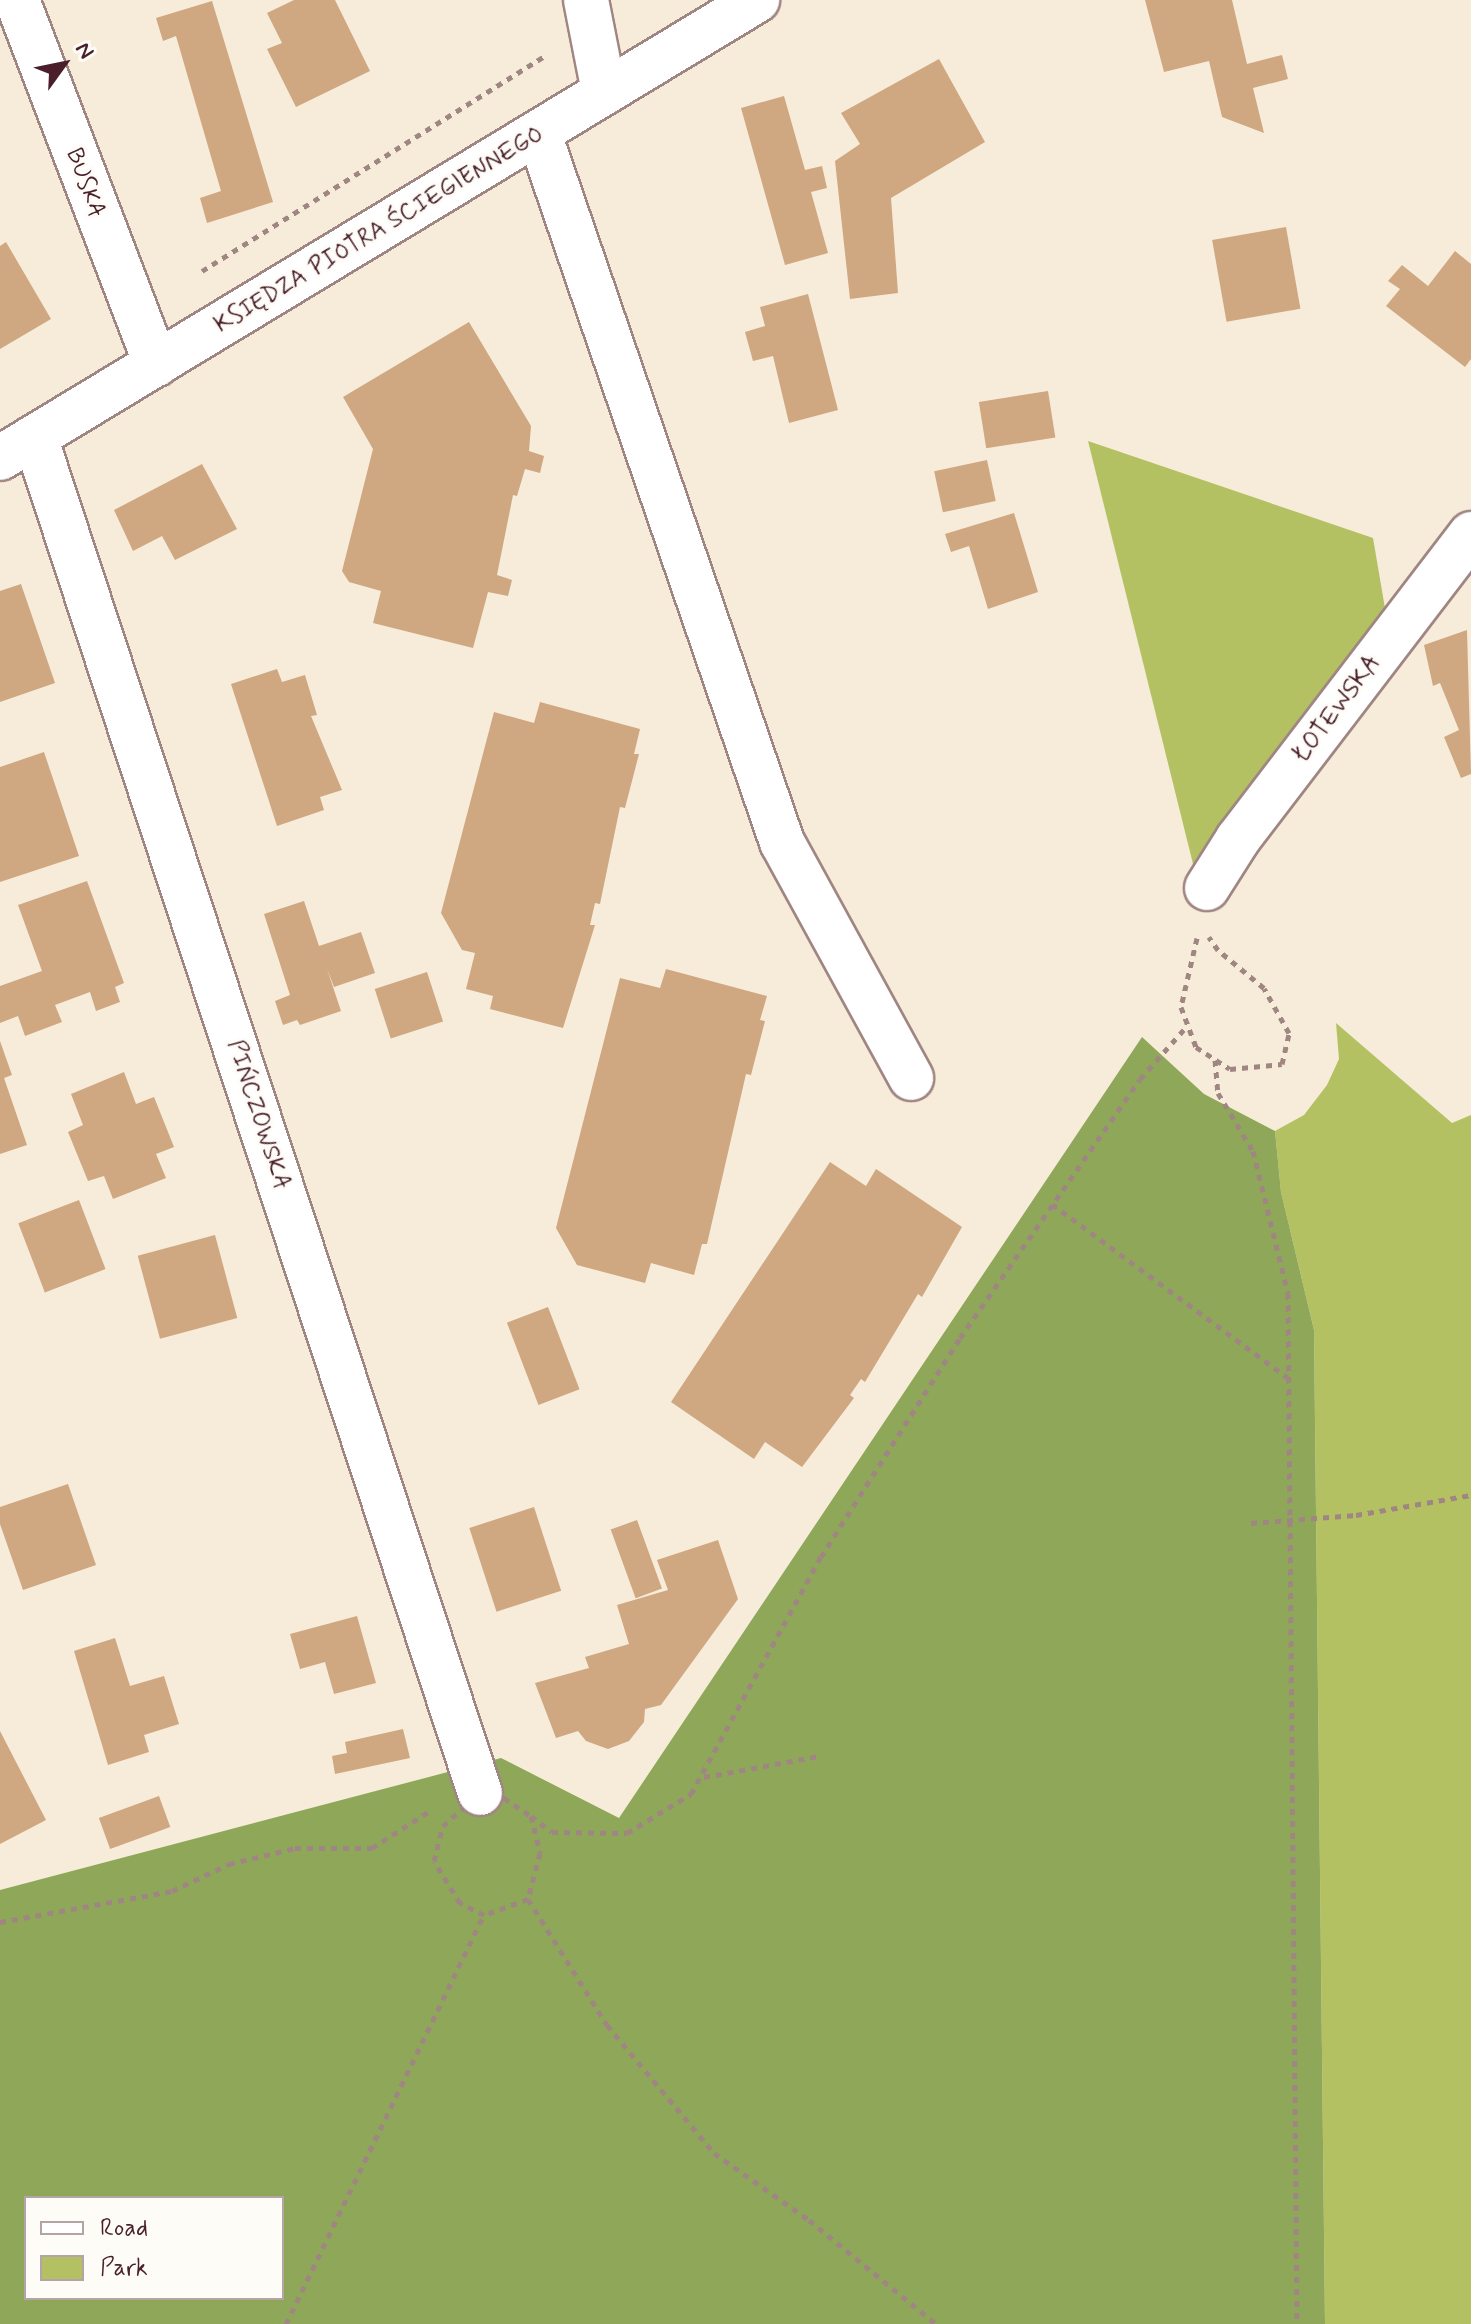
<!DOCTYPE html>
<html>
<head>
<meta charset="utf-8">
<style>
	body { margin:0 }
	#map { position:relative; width:1471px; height:2324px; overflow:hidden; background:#f7ecd9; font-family:Mynerve,sans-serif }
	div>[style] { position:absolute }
	.green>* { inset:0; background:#b3c163 }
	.forest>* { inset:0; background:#8ea759 }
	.building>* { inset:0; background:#cfa781; transform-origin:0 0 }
	.path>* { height:5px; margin-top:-2.5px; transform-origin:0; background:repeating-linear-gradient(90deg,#a08682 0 6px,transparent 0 12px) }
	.roads { filter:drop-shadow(2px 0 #a08682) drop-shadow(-2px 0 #a08682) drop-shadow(0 2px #a08682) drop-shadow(0 -2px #a08682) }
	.minor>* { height:44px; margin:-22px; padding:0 22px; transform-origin:22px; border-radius:22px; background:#fff }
	.tertiary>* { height:44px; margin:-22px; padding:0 22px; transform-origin:22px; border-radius:22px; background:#fff }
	span { translate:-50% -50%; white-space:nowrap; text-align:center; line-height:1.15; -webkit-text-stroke:6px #fdfcf7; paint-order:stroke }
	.street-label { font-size:24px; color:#4a1f2b }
	.legend { position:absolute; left:24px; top:2196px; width:260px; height:104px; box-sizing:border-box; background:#fdfcf7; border:2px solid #b5a4a5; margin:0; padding:10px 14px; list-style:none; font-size:24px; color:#4a1f2b }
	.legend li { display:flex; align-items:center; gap:16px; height:40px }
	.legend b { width:40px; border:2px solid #b5a4a5 }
	.north { position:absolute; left:24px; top:24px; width:80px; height:80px; -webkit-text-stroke:6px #fdfcf7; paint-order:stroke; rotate:57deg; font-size:22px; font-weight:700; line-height:32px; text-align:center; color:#4a1f2b }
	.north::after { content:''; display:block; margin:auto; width:28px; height:36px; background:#4a1f2b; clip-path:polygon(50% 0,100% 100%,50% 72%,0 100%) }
</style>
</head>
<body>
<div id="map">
	<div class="green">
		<i style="clip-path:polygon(1088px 441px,1373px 538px,1387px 620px,1197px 880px)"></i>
		<i style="clip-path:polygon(1336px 1023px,1452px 1123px,1471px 1115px,1471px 2324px,1325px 2324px,1314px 1330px,1281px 1192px,1275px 1131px,1304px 1115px,1327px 1085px,1339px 1059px)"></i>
	</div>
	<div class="forest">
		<i style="clip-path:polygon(evenodd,1142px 1037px,1204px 1094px,1275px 1131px,1281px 1192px,1314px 1330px,1325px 2324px,0 2324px,0 1890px,501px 1758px,619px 1818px,1142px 1037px,26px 2198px,282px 2198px,282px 2298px,26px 2298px,26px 2198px)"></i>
	</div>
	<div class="building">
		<i style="clip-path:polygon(294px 0,335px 0,370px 71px,296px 107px,267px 49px,282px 43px,267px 13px)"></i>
		<i style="clip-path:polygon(1145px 0,1232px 0,1247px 64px,1282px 55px,1288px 79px,1253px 88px,1264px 133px,1222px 117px,1209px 61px,1164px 72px)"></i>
		<i style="clip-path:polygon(212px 1px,273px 202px,207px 223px,200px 198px,221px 191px,176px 36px,163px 41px,156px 18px)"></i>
		<i style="clip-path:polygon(939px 59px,985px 142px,891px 198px,898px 293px,850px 299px,835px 161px,860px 144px,841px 113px)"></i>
		<i style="clip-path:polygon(784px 96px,805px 170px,822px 166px,827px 188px,811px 192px,828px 253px,785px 265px,741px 108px)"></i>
		<i style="left:1286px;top:227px;width:83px;height:75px;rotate:80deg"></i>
		<i style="clip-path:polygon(6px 242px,51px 319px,0 349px,0 246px)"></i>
		<i style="clip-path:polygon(1455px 251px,1471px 264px,1471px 359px,1465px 367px,1386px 306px,1400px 289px,1388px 281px,1402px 265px,1428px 286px)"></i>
		<i style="clip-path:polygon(808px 294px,838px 410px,789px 423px,773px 356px,753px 361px,745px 332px,765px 326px,760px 307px)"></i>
		<i style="clip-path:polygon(469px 322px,531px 426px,529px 451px,544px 456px,540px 473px,525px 469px,517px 496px,513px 495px,497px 575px,512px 580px,508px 596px,488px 592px,473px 648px,373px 623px,381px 591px,349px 582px,342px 571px,373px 449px,343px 397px)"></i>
		<i style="left:1048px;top:391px;width:47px;height:70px;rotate:81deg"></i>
		<i style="left:987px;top:460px;width:42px;height:54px;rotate:78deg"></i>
		<i style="clip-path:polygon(202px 464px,237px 529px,175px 560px,162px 536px,133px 551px,114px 510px)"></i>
		<i style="clip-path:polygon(1014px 513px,1038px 592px,988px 609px,969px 546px,951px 552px,945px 534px)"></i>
		<i style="clip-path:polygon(21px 584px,55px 683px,0 702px,0 591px)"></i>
		<i style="clip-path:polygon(1467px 630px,1471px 774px,1461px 778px,1444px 737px,1459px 730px,1440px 683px,1433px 686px,1424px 645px)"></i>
		<i style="clip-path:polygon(277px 669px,282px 682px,305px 675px,317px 715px,311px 716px,342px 790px,320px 797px,324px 810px,277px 826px,231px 684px)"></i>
		<i style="clip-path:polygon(540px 702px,640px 729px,634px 754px,639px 754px,625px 808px,620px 807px,600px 904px,595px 903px,590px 925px,595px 925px,563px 1028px,490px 1009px,493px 996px,466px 989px,475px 953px,462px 950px,441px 913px,494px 712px,534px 723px)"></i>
		<i style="clip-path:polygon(44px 752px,79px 856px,0 882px,0 767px)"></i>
		<i style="clip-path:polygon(87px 881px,124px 983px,115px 987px,120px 1002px,96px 1011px,90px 992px,55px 1005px,62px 1022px,25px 1036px,18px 1016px,0 1023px,0 986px,42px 971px,18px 905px)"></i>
		<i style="clip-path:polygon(304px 901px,319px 946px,361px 932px,375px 973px,334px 987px,327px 969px,341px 1011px,300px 1025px,297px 1020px,283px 1025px,275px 1001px,290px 995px,264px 914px)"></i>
		<i style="clip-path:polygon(666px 969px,767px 996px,760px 1020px,765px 1021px,751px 1075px,746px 1074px,707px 1244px,702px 1244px,694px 1275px,651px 1263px,645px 1283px,577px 1265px,556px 1228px,620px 978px,660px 988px)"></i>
		<i style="left:427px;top:972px;width:52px;height:55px;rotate:72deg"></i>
		<i style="clip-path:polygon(0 1041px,12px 1075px,4px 1078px,27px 1145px,0 1154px)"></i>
		<i style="clip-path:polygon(124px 1072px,136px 1104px,154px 1097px,174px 1147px,156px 1154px,166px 1178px,113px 1199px,104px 1176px,88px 1181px,68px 1132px,83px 1125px,71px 1094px)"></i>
		<i style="clip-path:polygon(830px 1162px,866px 1186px,876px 1169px,962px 1227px,922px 1297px,918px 1294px,865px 1382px,861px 1379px,850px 1395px,854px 1398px,802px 1467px,765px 1442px,754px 1459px,671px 1402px)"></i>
		<i style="left:79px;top:1200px;width:74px;height:65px;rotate:69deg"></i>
		<i style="left:215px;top:1235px;width:86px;height:80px;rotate:75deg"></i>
		<i style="left:548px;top:1307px;width:88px;height:44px;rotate:69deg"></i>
		<i style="clip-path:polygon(68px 1484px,96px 1565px,23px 1590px,0 1524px,0 1507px)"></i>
		<i style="left:534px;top:1507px;width:88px;height:68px;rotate:72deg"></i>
		<i style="left:637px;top:1520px;width:73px;height:28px;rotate:70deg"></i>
		<i style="clip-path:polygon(718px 1540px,738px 1599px,661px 1705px,645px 1709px,644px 1722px,629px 1741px,608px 1749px,586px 1741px,578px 1731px,556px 1738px,535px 1683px,589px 1668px,585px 1657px,629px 1644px,617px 1605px,668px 1590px,657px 1560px)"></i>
		<i style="clip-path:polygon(357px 1616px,376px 1683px,334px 1694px,325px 1662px,300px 1669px,290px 1634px)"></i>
		<i style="clip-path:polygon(115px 1638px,130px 1686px,164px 1676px,179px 1724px,144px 1735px,149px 1752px,108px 1765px,74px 1651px)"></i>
		<i style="clip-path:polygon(403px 1729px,410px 1758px,335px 1774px,332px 1756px,347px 1753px,345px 1742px)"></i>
		<i style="clip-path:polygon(0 1731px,46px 1820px,0 1844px)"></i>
		<i style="left:159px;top:1796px;width:33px;height:64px;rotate:70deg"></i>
	</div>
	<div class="path">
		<i style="left:202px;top:271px;width:407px;rotate:-32.1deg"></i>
		<i style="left:1197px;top:938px;width:71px;rotate:103.1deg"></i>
		<i style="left:1181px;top:1007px;width:43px;rotate:69.4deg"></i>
		<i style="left:1196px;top:1047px;width:40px;rotate:32.9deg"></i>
		<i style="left:1230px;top:1069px;width:52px;rotate:-5.5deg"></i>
		<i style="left:1282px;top:1064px;width:32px;rotate:-77deg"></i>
		<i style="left:1289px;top:1033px;width:51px;rotate:-119.1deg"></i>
		<i style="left:1264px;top:988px;width:60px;rotate:-140.4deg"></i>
		<i style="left:1218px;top:950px;width:16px;rotate:-125deg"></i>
		<i style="left:1215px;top:1060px;width:33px;rotate:85deg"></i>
		<i style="left:1218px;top:1093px;width:68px;rotate:58.9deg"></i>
		<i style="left:1253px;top:1151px;width:146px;rotate:76.2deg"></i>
		<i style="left:1288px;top:1293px;width:1031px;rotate:89.5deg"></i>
		<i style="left:1052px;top:1204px;width:293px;rotate:36.4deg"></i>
		<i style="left:1251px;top:1523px;width:105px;rotate:-4.4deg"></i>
		<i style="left:1356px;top:1515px;width:117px;rotate:-9.9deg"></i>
		<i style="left:704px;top:1777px;width:117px;rotate:-10.3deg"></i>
		<i style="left:480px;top:1793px;width:25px;rotate:12deg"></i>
		<i style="left:504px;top:1798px;width:32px;rotate:34deg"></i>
		<i style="left:531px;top:1816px;width:38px;rotate:76deg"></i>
		<i style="left:540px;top:1853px;width:48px;rotate:104.6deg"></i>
		<i style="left:528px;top:1899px;width:47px;rotate:160deg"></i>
		<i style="left:484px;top:1915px;width:27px;rotate:-153deg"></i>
		<i style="left:460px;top:1903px;width:49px;rotate:-121.8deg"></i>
		<i style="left:434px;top:1861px;width:36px;rotate:-76deg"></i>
		<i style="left:443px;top:1826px;width:50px;rotate:-41.7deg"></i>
		<i style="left:531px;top:1816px;width:26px;rotate:37deg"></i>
		<i style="left:552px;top:1832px;width:75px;rotate:0.8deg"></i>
		<i style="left:627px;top:1833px;width:75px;rotate:-31.4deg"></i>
		<i style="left:691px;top:1794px;width:270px;rotate:-61.3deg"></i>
		<i style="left:821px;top:1557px;width:259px;rotate:-57.6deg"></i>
		<i style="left:960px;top:1338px;width:315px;rotate:-55.2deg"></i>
		<i style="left:1140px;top:1079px;width:72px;rotate:-48.4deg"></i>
		<i style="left:528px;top:1899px;width:149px;rotate:57.9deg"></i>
		<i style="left:607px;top:2025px;width:167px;rotate:50.1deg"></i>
		<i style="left:714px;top:2153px;width:116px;rotate:35.2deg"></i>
		<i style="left:809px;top:2220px;width:164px;rotate:39.3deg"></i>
		<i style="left:0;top:1922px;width:175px;rotate:-10.2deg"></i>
		<i style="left:172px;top:1891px;width:63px;rotate:-25.3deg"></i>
		<i style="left:229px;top:1864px;width:68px;rotate:-13.6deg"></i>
		<i style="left:295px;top:1848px;width:77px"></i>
		<i style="left:372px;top:1848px;width:70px;rotate:-32.8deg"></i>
		<i style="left:286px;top:2324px;width:454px;rotate:-64.2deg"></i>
	</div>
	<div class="roads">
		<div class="minor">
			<i style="left:17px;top:0;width:390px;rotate:69.1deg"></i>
			<i style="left:586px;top:0;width:94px;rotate:78.9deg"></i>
			<i style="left:539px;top:134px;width:749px;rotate:71.06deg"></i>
			<i style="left:782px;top:842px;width:269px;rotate:61.3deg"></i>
			<i style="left:35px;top:437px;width:1427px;rotate:71.83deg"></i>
			<i style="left:1207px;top:888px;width:58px;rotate:-57.7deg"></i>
			<i style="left:1238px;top:839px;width:384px;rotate:-52.6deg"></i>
		</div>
		<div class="tertiary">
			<i style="left:0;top:458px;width:885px;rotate:-31.17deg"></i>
		</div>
	</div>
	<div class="street-label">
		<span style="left:85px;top:183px;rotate:70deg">BUSKA</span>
		<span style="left:379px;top:230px;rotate:-31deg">KSIĘDZA PIOTRA ŚCIEGIENNEGO</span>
		<span style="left:1337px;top:709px;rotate:-53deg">ŁOTEWSKA</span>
		<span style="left:258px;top:1115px;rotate:72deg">PIŃCZOWSKA</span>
	</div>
	<ul class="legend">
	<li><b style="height:10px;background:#fff"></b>Road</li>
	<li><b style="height:22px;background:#b3c163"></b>Park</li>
	</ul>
	<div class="north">N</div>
</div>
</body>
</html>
